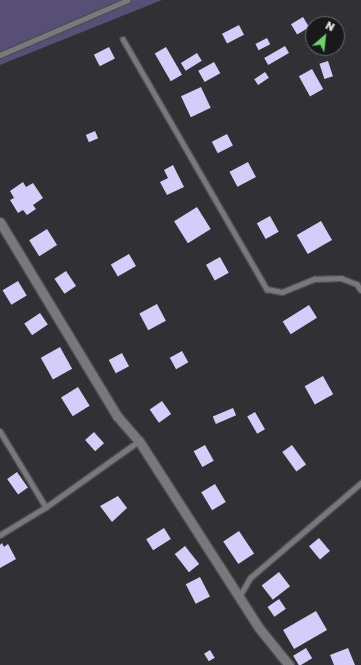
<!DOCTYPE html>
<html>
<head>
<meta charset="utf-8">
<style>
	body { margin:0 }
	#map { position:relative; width:361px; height:665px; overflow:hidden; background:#313135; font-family:"Golos Text",sans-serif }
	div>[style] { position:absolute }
	.green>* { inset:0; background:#574f76 }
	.building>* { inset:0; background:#d5cdf9; transform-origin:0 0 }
	.roads { filter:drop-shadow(1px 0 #4e4d51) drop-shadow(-1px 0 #4e4d51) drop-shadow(0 1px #4e4d51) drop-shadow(0 -1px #4e4d51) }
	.service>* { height:4.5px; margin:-2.25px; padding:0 2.25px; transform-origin:2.25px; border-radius:2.25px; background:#79787d }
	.minor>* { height:9px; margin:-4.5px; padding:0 4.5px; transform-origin:4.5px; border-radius:4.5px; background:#79787d }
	span { translate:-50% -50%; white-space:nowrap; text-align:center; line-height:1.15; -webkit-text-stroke:4px #19191b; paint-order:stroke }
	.north { position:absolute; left:305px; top:16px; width:40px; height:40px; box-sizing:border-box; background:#19191b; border:1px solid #6a696c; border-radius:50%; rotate:28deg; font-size:11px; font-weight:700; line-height:16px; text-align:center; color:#e3e2e5 }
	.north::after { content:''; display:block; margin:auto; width:14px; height:18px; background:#68d465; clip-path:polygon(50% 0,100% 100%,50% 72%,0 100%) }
</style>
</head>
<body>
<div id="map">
	<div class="green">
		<i style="clip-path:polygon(0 0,162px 0,0 65px)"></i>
	</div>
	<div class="building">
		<i style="left:303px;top:17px;width:12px;height:14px;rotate:59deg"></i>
		<i style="left:239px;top:25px;width:11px;height:19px;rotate:63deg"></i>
		<i style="clip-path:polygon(313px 37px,313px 49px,308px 40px)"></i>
		<i style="left:267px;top:38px;width:7px;height:13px;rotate:63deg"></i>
		<i style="left:285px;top:46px;width:8px;height:24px;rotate:60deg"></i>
		<i style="left:109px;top:47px;width:13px;height:17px;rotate:63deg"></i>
		<i style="left:166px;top:47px;width:32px;height:13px;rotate:60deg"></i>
		<i style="left:197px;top:53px;width:9px;height:19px;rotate:58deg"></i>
		<i style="left:328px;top:61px;width:16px;height:9px;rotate:72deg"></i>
		<i style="left:214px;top:62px;width:13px;height:18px;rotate:61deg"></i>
		<i style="left:312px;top:69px;width:23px;height:15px;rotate:61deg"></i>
		<i style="left:265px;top:72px;width:7px;height:13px;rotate:56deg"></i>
		<i style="left:201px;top:87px;width:23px;height:22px;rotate:65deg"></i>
		<i style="left:95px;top:131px;width:8px;height:10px;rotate:67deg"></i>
		<i style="left:227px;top:134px;width:13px;height:17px;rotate:63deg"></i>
		<i style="left:248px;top:162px;width:17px;height:21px;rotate:62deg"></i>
		<i style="clip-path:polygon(173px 165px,184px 187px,167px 195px,160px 182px,168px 178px,164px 170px)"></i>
		<i style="clip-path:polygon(23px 182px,26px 187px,33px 183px,43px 198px,33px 205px,36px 209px,27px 215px,23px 210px,18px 213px,10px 200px,14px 198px,10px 191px)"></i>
		<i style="left:197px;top:207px;width:26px;height:27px;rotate:58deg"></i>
		<i style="left:270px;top:216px;width:18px;height:15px;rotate:61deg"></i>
		<i style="left:321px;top:221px;width:22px;height:28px;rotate:60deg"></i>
		<i style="left:47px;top:229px;width:19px;height:21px;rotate:58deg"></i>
		<i style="left:129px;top:254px;width:14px;height:21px;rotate:60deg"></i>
		<i style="left:220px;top:257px;width:18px;height:16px;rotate:61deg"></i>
		<i style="left:66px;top:271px;width:18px;height:14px;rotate:56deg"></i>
		<i style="left:18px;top:281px;width:17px;height:18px;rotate:59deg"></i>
		<i style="left:157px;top:304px;width:19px;height:20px;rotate:62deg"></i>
		<i style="left:309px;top:305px;width:15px;height:31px;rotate:58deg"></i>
		<i style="left:40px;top:313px;width:14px;height:19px;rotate:56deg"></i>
		<i style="left:60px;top:347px;width:25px;height:22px;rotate:61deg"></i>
		<i style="left:182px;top:351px;width:13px;height:14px;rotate:61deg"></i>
		<i style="left:122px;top:353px;width:15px;height:15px;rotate:62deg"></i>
		<i style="left:323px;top:376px;width:21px;height:21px;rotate:61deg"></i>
		<i style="left:78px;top:387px;width:22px;height:20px;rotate:58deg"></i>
		<i style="left:162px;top:401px;width:16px;height:15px;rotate:55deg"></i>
		<i style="left:233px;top:408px;width:8px;height:22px;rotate:67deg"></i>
		<i style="left:255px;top:412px;width:20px;height:9px;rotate:60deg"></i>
		<i style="left:94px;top:432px;width:15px;height:12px;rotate:48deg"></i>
		<i style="left:205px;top:445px;width:18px;height:13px;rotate:61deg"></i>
		<i style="left:292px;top:445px;width:24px;height:12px;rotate:54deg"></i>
		<i style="left:17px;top:472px;width:19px;height:12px;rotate:55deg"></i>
		<i style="left:215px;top:484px;width:21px;height:16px;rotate:59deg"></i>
		<i style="clip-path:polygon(118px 496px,127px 508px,112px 522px,100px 506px)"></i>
		<i style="left:164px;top:528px;width:13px;height:21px;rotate:58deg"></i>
		<i style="left:239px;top:531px;width:27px;height:19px;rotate:56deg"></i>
		<i style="left:319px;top:538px;width:17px;height:13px;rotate:50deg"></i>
		<i style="clip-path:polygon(2px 543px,4px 547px,8px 544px,16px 559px,0 568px,0 545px)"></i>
		<i style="left:185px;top:546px;width:23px;height:13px;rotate:52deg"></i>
		<i style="left:279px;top:572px;width:18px;height:22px;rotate:52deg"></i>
		<i style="left:200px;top:577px;width:22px;height:16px;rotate:63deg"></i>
		<i style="left:279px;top:599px;width:12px;height:14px;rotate:55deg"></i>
		<i style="left:316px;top:611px;width:22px;height:38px;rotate:60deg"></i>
		<i style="left:306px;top:648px;width:12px;height:15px;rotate:59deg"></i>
		<i style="clip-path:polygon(348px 648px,355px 665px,334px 665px,330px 655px)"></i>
		<i style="left:210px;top:650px;width:9px;height:7px;rotate:58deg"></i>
	</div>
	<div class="roads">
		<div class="service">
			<i style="left:123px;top:39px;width:289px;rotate:60.1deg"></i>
			<i style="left:267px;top:289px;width:15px;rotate:11deg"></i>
			<i style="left:282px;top:292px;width:35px;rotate:-22deg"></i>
			<i style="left:314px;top:279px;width:27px;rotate:-2deg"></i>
			<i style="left:341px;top:278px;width:17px;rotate:21deg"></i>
			<i style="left:357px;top:284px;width:7px;rotate:56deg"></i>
			<i style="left:0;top:55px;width:139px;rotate:-23.3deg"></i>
			<i style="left:0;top:431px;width:89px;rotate:58.8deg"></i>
			<i style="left:0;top:535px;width:54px;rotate:-31.3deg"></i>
			<i style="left:46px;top:507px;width:114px;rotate:-35.4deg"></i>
			<i style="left:239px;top:597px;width:22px;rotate:-60deg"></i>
			<i style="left:250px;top:578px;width:146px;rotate:-40.6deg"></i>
		</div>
		<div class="minor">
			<i style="left:0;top:222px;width:227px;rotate:58.9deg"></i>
			<i style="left:117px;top:416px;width:33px;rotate:49deg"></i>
			<i style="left:139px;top:441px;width:222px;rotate:57.3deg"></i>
			<i style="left:259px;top:628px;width:48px;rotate:51deg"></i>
		</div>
	</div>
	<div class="north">N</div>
</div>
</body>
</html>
